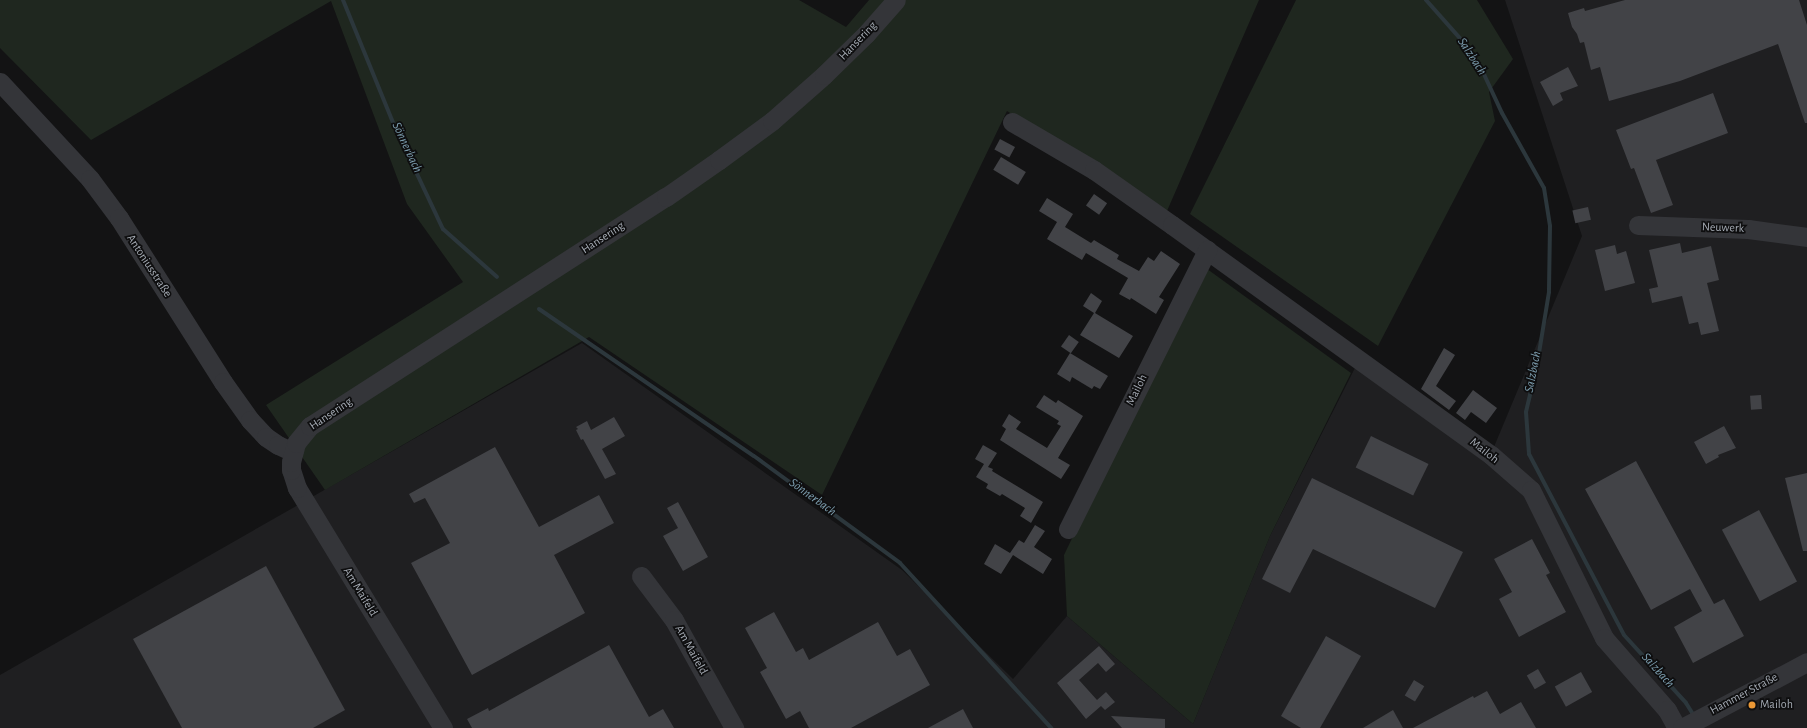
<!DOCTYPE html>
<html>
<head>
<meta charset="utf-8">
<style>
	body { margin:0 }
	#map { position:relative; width:1807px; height:728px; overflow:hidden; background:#131314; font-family:"Alegreya Sans",sans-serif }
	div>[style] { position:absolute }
	.built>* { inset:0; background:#1f1f21 }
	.green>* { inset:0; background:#1f271f }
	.stream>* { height:4px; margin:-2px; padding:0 2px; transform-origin:2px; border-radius:2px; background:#2c373c }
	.building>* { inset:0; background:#424347; transform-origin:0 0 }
	.minor>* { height:19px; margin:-9.5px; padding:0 9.5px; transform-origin:9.5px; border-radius:9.5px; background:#343539 }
	.dots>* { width:11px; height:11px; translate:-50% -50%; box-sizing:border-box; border:2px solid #0e0e0f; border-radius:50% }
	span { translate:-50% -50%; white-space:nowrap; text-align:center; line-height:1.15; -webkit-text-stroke:3.5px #0e0e0f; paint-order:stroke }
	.street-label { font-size:12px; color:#a5abb4 }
	.poi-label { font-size:12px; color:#a5abb4 }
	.left { translate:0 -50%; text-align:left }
	.water-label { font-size:13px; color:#7c9dae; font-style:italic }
</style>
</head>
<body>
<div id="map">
	<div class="built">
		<i style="clip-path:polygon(1505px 0,1807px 0,1807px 728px,0 728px,0 675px,582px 343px,902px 570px,1013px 679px,1067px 616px,1193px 724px,1270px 536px,1359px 360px,1491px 454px,1582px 236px)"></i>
	</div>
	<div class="green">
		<i style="clip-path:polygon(0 0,799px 0,846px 27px,869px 0,1259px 0,1167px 211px,1007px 111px,822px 495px,589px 337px,325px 490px,266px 405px,463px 282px,407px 204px,331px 1px,91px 140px,0 48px)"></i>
		<i style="clip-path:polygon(1296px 0,1477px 0,1513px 59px,1489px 92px,1495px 121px,1378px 346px,1190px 214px)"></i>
		<i style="clip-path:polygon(1203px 266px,1351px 373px,1270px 536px,1193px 724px,1067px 616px,1064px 555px)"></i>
	</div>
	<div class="stream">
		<i style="left:343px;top:0;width:135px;rotate:67.8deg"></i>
		<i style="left:394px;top:125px;width:115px;rotate:64.8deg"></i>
		<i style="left:443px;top:229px;width:72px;rotate:41.6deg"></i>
		<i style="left:1426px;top:0;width:60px;rotate:48.4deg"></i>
		<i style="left:1466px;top:45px;width:30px;rotate:57deg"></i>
		<i style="left:1482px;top:70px;width:47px;rotate:65.1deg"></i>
		<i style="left:1502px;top:113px;width:86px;rotate:60.8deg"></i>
		<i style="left:1544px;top:188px;width:38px;rotate:81deg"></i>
		<i style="left:1550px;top:226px;width:66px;rotate:90.9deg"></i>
		<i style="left:1549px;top:292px;width:74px;rotate:99.3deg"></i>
		<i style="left:1537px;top:365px;width:48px;rotate:103.2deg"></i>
		<i style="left:1526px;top:412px;width:42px;rotate:85.9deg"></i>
		<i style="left:1529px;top:454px;width:204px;rotate:62.3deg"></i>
		<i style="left:1624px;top:635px;width:92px;rotate:47.6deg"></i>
		<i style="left:1686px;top:703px;width:15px;rotate:58deg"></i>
		<i style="left:539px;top:309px;width:260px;rotate:34.4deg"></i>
		<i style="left:754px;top:456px;width:181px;rotate:36.2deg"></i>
		<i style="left:900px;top:563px;width:224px;rotate:47.5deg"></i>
	</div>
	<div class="building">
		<i style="clip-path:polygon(1625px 0,1799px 0,1807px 25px,1807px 123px,1805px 123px,1778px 44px,1680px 81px,1609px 101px,1600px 67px,1591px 70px,1584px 42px,1580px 43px,1577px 34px,1572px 27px,1568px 13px,1584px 8px,1585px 11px)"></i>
		<i style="clip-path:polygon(1568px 67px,1578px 86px,1560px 93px,1563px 100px,1553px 106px,1540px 82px)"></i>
		<i style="clip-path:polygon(1713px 93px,1728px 133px,1656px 160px,1673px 205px,1651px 213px,1634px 168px,1631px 169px,1616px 130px)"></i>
		<i style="left:1000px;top:139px;width:17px;height:12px;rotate:28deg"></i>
		<i style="left:1001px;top:157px;width:29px;height:15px;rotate:31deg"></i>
		<i style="left:1094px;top:194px;width:16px;height:14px;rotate:35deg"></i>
		<i style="clip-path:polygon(1047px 198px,1073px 214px,1065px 227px,1091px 243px,1094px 240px,1119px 255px,1117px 259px,1139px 271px,1148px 257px,1154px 261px,1161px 251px,1180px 264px,1159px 297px,1164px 300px,1156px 314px,1131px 298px,1130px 300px,1119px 294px,1128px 278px,1086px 253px,1082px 260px,1047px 239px,1057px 222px,1039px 211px)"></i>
		<i style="left:1588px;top:207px;width:13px;height:16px;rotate:77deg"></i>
		<i style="clip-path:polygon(1680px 243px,1682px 253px,1711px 246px,1719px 280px,1707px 283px,1719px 331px,1701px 335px,1698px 322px,1689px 324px,1682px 296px,1652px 303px,1649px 289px,1658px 287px,1649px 250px)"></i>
		<i style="clip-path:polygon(1615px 245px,1617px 254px,1626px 251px,1635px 283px,1605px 291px,1595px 250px)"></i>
		<i style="clip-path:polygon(1091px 293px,1102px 301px,1095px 313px,1133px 336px,1119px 358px,1080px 335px,1094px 313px,1083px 306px)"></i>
		<i style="left:1069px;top:335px;width:12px;height:14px;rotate:35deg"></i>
		<i style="clip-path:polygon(1444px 348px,1455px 355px,1436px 386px,1456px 401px,1449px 410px,1421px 389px)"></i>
		<i style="clip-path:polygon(1070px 353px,1108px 376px,1100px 389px,1094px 386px,1092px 389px,1072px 377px,1070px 382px,1057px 374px)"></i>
		<i style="clip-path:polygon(1473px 390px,1497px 408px,1486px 423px,1471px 412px,1465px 420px,1456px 413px)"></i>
		<i style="clip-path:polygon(1044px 395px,1056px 403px,1058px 400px,1083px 416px,1058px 458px,1070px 465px,1061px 479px,1000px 440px,1006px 429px,1002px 426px,1009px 414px,1021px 422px,1016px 429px,1047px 448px,1061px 426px,1057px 424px,1059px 421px,1036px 407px)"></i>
		<i style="left:1761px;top:395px;width:14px;height:11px;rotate:86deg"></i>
		<i style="clip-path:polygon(614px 417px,625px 436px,602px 449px,616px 474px,605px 479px,583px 439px,581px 440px,576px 430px,578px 429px,576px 427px,587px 421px,591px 430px)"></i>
		<i style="clip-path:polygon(1724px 426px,1736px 448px,1718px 455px,1719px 457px,1706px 464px,1694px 442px)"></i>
		<i style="left:1371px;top:436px;width:64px;height:35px;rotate:26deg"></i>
		<i style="clip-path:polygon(983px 445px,997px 453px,988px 467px,993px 469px,992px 471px,1043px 502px,1031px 523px,1020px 516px,1025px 508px,1002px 494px,1000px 496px,986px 488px,988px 484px,976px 477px,984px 464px,975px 459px)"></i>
		<i style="clip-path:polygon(495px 447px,539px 527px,599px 495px,614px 523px,554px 555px,585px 613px,472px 675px,411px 563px,450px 543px,425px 498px,414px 503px,409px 494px)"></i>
		<i style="clip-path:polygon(1636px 461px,1714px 604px,1724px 599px,1744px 636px,1693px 663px,1674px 627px,1702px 611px,1690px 589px,1651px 610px,1585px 489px)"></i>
		<i style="clip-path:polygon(1807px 473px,1807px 551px,1803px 551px,1785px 478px)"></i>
		<i style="clip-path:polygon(1312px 478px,1463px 552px,1435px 608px,1313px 549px,1290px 593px,1262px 579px)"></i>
		<i style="clip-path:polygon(678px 502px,708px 557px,683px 571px,663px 536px,678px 528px,667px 508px)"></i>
		<i style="left:1759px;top:510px;width:81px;height:42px;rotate:62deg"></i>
		<i style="clip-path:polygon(1035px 525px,1045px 531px,1034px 547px,1052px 559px,1043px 574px,1013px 555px,1001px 574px,984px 564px,995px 544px,1010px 553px,1019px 540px,1024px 543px)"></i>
		<i style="clip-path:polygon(1532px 539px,1550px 573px,1546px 575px,1566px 612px,1519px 637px,1499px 599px,1512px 592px,1494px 559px)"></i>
		<i style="clip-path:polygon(266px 566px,345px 710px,313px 728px,182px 728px,133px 639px)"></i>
		<i style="clip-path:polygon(774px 612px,796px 652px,803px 648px,809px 660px,878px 622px,897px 656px,910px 649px,930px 685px,851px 728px,809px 728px,800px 711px,786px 719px,760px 672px,767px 668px,745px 628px)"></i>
		<i style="clip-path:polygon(1326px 636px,1361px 656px,1320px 728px,1301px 728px,1281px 716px)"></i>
		<i style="clip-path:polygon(609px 645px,649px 717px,663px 709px,674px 728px,472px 728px,467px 719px,488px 708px,489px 711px)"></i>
		<i style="clip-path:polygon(1099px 646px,1115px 664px,1106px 672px,1098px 663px,1079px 680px,1097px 700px,1106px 692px,1115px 702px,1105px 710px,1101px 706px,1086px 719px,1057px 683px)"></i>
		<i style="left:1538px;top:669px;width:16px;height:13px;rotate:60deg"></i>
		<i style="left:1581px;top:672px;width:23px;height:30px;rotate:61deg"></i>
		<i style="left:1414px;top:680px;width:12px;height:18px;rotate:31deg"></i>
		<i style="clip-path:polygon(1487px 691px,1500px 714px,1521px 702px,1536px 728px,1413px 728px,1473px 696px,1474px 698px)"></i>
		<i style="clip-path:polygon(963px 709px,973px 728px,928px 728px)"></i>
		<i style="clip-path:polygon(1393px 710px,1403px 728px,1363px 728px)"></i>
		<i style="clip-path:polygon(1111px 716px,1165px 719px,1165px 728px,1122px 728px)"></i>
	</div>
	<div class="minor">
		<i style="left:0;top:82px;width:132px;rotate:47.1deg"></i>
		<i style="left:90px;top:179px;width:49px;rotate:53.4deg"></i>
		<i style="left:119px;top:218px;width:194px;rotate:57.6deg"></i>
		<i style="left:223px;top:382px;width:47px;rotate:54.6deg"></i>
		<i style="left:250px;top:420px;width:23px;rotate:47deg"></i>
		<i style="left:266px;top:437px;width:14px;rotate:34deg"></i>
		<i style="left:278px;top:445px;width:17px;rotate:25deg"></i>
		<i style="left:1012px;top:122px;width:95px;rotate:30.3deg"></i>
		<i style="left:1094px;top:170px;width:95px;rotate:35.2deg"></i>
		<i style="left:1172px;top:225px;width:393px;rotate:35.8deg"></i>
		<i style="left:1491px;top:455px;width:53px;rotate:41.2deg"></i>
		<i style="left:1531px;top:490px;width:165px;rotate:63.7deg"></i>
		<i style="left:1604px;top:638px;width:96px;rotate:48.8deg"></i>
		<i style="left:1667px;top:710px;width:21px;rotate:61deg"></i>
		<i style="left:1638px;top:225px;width:110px;rotate:2.1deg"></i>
		<i style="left:1748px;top:229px;width:60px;rotate:7.7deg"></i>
		<i style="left:1068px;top:529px;width:312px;rotate:-63.5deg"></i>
		<i style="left:641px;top:576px;width:55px;rotate:53.1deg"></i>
		<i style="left:674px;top:620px;width:124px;rotate:60.9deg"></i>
		<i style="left:443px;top:728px;width:281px;rotate:-121.3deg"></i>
		<i style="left:297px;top:488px;width:19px;rotate:-108deg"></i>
		<i style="left:291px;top:470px;width:8px;rotate:-90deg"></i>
		<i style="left:291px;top:462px;width:20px;rotate:-75deg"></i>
		<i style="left:296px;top:443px;width:22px;rotate:-51deg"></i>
		<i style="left:310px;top:426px;width:423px;rotate:-32.8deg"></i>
		<i style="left:666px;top:197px;width:65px;rotate:-34.9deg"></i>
		<i style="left:719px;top:160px;width:66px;rotate:-36.3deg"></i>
		<i style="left:772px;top:121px;width:69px;rotate:-41.5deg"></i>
		<i style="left:824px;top:75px;width:59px;rotate:-44.3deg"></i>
		<i style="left:866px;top:34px;width:45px;rotate:-48.6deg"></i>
		<i style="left:1682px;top:728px;width:141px;rotate:-27.8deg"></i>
	</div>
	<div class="dots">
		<i style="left:1752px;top:705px;background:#ea9735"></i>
	</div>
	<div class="street-label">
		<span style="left:858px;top:41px;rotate:-46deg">Hansering</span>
		<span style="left:1723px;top:228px;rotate:2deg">Neuwerk</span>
		<span style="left:603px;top:238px;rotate:-33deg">Hansering</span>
		<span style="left:149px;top:266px;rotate:57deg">Antoniusstraße</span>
		<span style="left:1137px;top:390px;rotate:-64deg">Mailoh</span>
		<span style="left:331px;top:414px;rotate:-34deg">Hansering</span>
		<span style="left:1484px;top:451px;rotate:38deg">Mailoh</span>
		<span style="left:360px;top:592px;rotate:59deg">Am Maifeld</span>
		<span style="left:691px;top:650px;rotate:61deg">Am Maifeld</span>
		<span style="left:1744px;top:694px;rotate:-28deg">Hammer Straße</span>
	</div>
	<div class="poi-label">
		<span class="left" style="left:1760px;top:705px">Mailoh</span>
	</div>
	<div class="water-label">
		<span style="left:1471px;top:57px;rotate:57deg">Salzbach</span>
		<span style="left:406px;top:148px;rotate:65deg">Sönnerbach</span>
		<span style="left:1534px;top:372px;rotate:-79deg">Salzbach</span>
		<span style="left:812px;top:498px;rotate:36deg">Sönnerbach</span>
		<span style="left:1657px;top:671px;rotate:48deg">Salzbach</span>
	</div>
</div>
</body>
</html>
